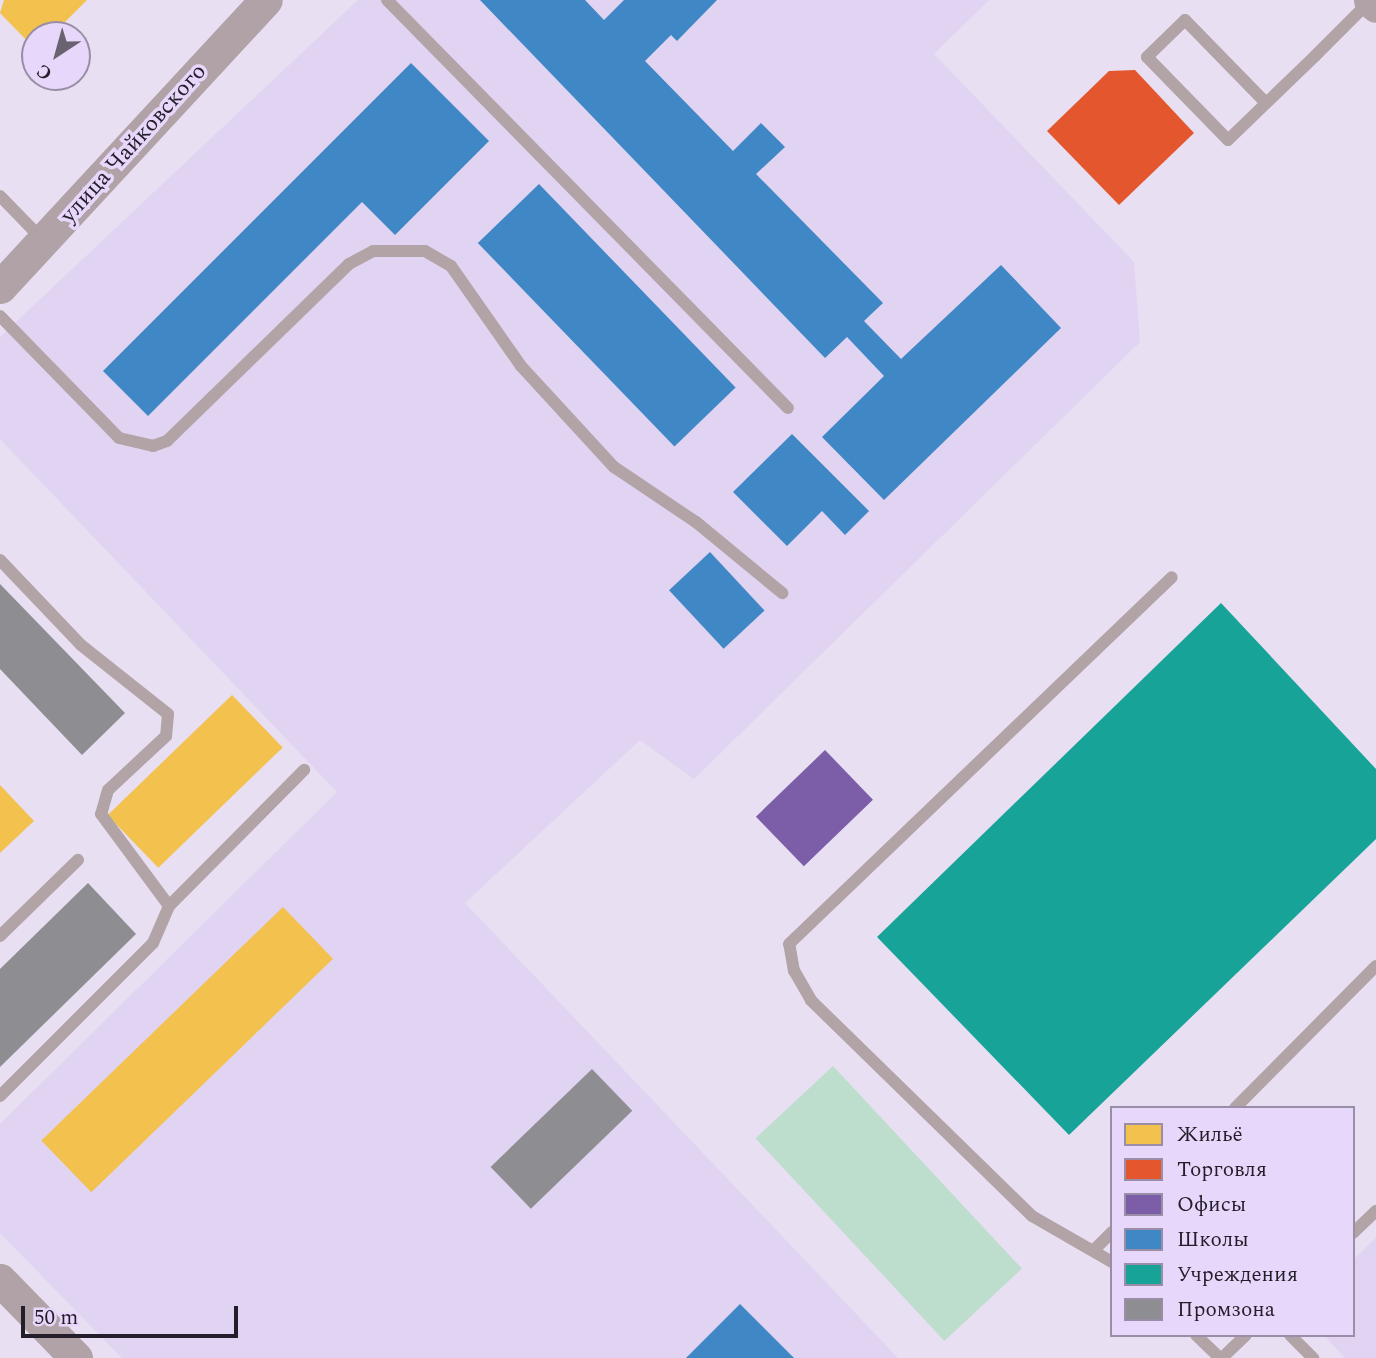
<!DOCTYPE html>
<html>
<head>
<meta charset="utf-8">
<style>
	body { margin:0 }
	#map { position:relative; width:1376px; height:1358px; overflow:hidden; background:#e8dff2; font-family:Spectral,serif }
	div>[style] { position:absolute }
	.built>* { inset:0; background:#e1d3f2 }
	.green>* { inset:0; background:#bddecd; transform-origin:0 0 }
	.homes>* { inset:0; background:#f2c14e; transform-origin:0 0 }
	.shops>* { inset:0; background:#e4572e }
	.offices>* { inset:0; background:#7b5ea7; transform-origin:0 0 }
	.schools>* { inset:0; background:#3f88c5; transform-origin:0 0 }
	.public>* { inset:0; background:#17a398 }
	.industry>* { inset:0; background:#8d8d92; transform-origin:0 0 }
	.lane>* { height:12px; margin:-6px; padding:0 6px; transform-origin:6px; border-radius:6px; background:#b2a4a6 }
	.secondary>* { height:33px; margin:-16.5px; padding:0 16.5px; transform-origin:16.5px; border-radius:16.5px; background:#b1a2a7 }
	span { translate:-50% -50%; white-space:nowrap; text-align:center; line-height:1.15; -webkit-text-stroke:7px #e7d7fa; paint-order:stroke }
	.street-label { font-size:23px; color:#241e2a }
	.legend { position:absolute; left:1110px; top:1106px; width:245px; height:231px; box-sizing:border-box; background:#e7d7fa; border:2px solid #998da7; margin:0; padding:9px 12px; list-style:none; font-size:21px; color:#241e2a }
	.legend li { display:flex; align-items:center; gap:14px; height:35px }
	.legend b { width:35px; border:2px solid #998da7 }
	.north { position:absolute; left:21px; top:21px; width:70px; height:70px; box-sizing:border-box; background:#e7d7fa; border:2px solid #998da7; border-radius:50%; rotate:216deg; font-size:19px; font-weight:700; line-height:28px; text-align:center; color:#241e2a }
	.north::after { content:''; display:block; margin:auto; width:24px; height:32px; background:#696270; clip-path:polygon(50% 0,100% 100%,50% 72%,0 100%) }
	.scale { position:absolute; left:21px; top:1306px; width:217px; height:32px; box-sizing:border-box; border:4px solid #241e2a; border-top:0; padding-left:9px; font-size:21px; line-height:24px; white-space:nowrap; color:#241e2a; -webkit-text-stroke:5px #e7d7fa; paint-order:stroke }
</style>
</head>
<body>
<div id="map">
	<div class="built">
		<i style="clip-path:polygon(358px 0,989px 0,934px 54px,1134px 262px,1140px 342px,694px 779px,640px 740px,465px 903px,898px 1358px,122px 1358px,0 1233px,0 1124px,337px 792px,0 439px,0 337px)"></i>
		<i style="clip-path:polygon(1376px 1238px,1376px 1358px,1345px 1358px,1324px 1335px,1353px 1335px,1353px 1260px)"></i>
	</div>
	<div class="green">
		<i style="left:833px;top:1066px;width:277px;height:106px;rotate:47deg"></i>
	</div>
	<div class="homes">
		<i style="clip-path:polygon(4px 0,87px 0,52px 35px,35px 35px,35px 49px,0 13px)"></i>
		<i style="left:232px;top:695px;width:73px;height:173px;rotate:46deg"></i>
		<i style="clip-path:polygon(0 785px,34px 821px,0 853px)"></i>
		<i style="left:283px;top:907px;width:72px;height:336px;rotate:46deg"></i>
	</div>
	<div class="shops">
		<i style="clip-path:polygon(1135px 70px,1194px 133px,1119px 205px,1047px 131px,1109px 71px)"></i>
	</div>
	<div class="offices">
		<i style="left:825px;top:750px;width:69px;height:96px;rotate:46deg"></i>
	</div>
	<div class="schools">
		<i style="clip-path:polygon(480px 0,585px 0,604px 20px,624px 0,717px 0,677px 41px,671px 35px,645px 61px,733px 151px,761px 123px,785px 147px,756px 174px,883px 303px,864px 321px,901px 359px,1001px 265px,1061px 328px,884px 500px,822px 437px,884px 376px,847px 337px,825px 358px)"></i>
		<i style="clip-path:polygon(411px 63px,489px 141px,395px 235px,362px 202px,148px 416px,103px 371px)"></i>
		<i style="left:539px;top:184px;width:283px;height:85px;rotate:46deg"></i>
		<i style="clip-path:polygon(792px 434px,869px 511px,845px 535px,822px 511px,787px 546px,733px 492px)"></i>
		<i style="left:710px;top:552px;width:80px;height:56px;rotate:47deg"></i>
		<i style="clip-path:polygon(740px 1304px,794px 1358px,686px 1358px)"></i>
	</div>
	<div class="public">
		<i style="clip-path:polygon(1221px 603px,1376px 769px,1376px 839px,1069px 1135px,877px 937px)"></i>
	</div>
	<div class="industry">
		<i style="clip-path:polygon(0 584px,125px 713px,82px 755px,0 669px)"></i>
		<i style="clip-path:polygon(88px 883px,136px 934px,0 1067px,0 969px)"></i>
		<i style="left:592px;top:1069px;width:58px;height:141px;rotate:46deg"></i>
	</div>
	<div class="lane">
		<i style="left:387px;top:0;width:572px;rotate:45.5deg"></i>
		<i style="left:1266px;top:103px;width:116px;rotate:-134.3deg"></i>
		<i style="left:1185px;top:20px;width:53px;rotate:135.8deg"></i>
		<i style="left:1147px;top:57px;width:116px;rotate:45.7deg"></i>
		<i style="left:1228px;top:140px;width:121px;rotate:-44deg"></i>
		<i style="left:1315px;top:56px;width:78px;rotate:-45deg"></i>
		<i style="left:0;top:196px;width:59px;rotate:45.7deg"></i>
		<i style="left:0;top:316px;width:170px;rotate:45.7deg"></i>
		<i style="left:119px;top:438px;width:35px;rotate:13deg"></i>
		<i style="left:153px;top:446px;width:15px;rotate:-20deg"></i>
		<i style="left:167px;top:441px;width:254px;rotate:-44.2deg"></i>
		<i style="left:349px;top:264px;width:27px;rotate:-28deg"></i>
		<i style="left:373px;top:251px;width:52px"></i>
		<i style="left:425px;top:251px;width:30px;rotate:30deg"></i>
		<i style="left:451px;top:266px;width:122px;rotate:55deg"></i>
		<i style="left:521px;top:366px;width:137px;rotate:47.4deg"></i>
		<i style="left:614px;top:467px;width:99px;rotate:33.9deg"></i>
		<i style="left:696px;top:522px;width:112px;rotate:39.5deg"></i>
		<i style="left:0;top:560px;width:117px;rotate:46.4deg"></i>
		<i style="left:81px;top:645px;width:111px;rotate:38.4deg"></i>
		<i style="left:168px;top:714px;width:22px;rotate:95deg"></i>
		<i style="left:166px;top:736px;width:79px;rotate:137deg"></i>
		<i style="left:108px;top:790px;width:25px;rotate:106deg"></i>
		<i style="left:101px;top:814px;width:114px;rotate:53.5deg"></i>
		<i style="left:0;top:936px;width:109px;rotate:-44.3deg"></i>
		<i style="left:0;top:1096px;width:216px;rotate:-45deg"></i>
		<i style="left:153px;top:943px;width:40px;rotate:-66.6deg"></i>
		<i style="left:169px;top:906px;width:192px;rotate:-45.2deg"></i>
		<i style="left:1235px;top:1108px;width:200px;rotate:-45.2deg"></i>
		<i style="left:1353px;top:1233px;width:32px;rotate:-44deg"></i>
		<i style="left:1096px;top:1248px;width:23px;rotate:-45deg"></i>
		<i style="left:1112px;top:1262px;width:92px;rotate:-150.1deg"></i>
		<i style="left:1032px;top:1216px;width:309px;rotate:-135.7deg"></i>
		<i style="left:811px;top:1000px;width:34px;rotate:-120deg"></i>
		<i style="left:794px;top:971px;width:27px;rotate:-100deg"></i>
		<i style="left:789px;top:944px;width:530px;rotate:-43.78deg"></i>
		<i style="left:1196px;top:1335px;width:33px;rotate:44deg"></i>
		<i style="left:1290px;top:1335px;width:33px;rotate:45deg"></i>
		<i style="left:1222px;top:1358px;width:33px;rotate:-44deg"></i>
	</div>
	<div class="secondary">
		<i style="left:1370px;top:0;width:8px;rotate:45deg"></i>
		<i style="left:0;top:287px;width:391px;rotate:-47.2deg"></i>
		<i style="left:0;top:1280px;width:109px;rotate:45.7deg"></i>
	</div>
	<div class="street-label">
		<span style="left:134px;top:144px;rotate:-48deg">улица Чайковского</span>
	</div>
	<ul class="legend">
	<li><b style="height:19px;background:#f2c14e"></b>Жильё</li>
	<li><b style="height:19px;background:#e4572e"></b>Торговля</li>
	<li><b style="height:19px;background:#7b5ea7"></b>Офисы</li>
	<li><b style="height:19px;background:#3f88c5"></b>Школы</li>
	<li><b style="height:19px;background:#17a398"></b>Учреждения</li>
	<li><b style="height:19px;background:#8d8d92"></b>Промзона</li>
	</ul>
	<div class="north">С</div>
	<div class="scale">50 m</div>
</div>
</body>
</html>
